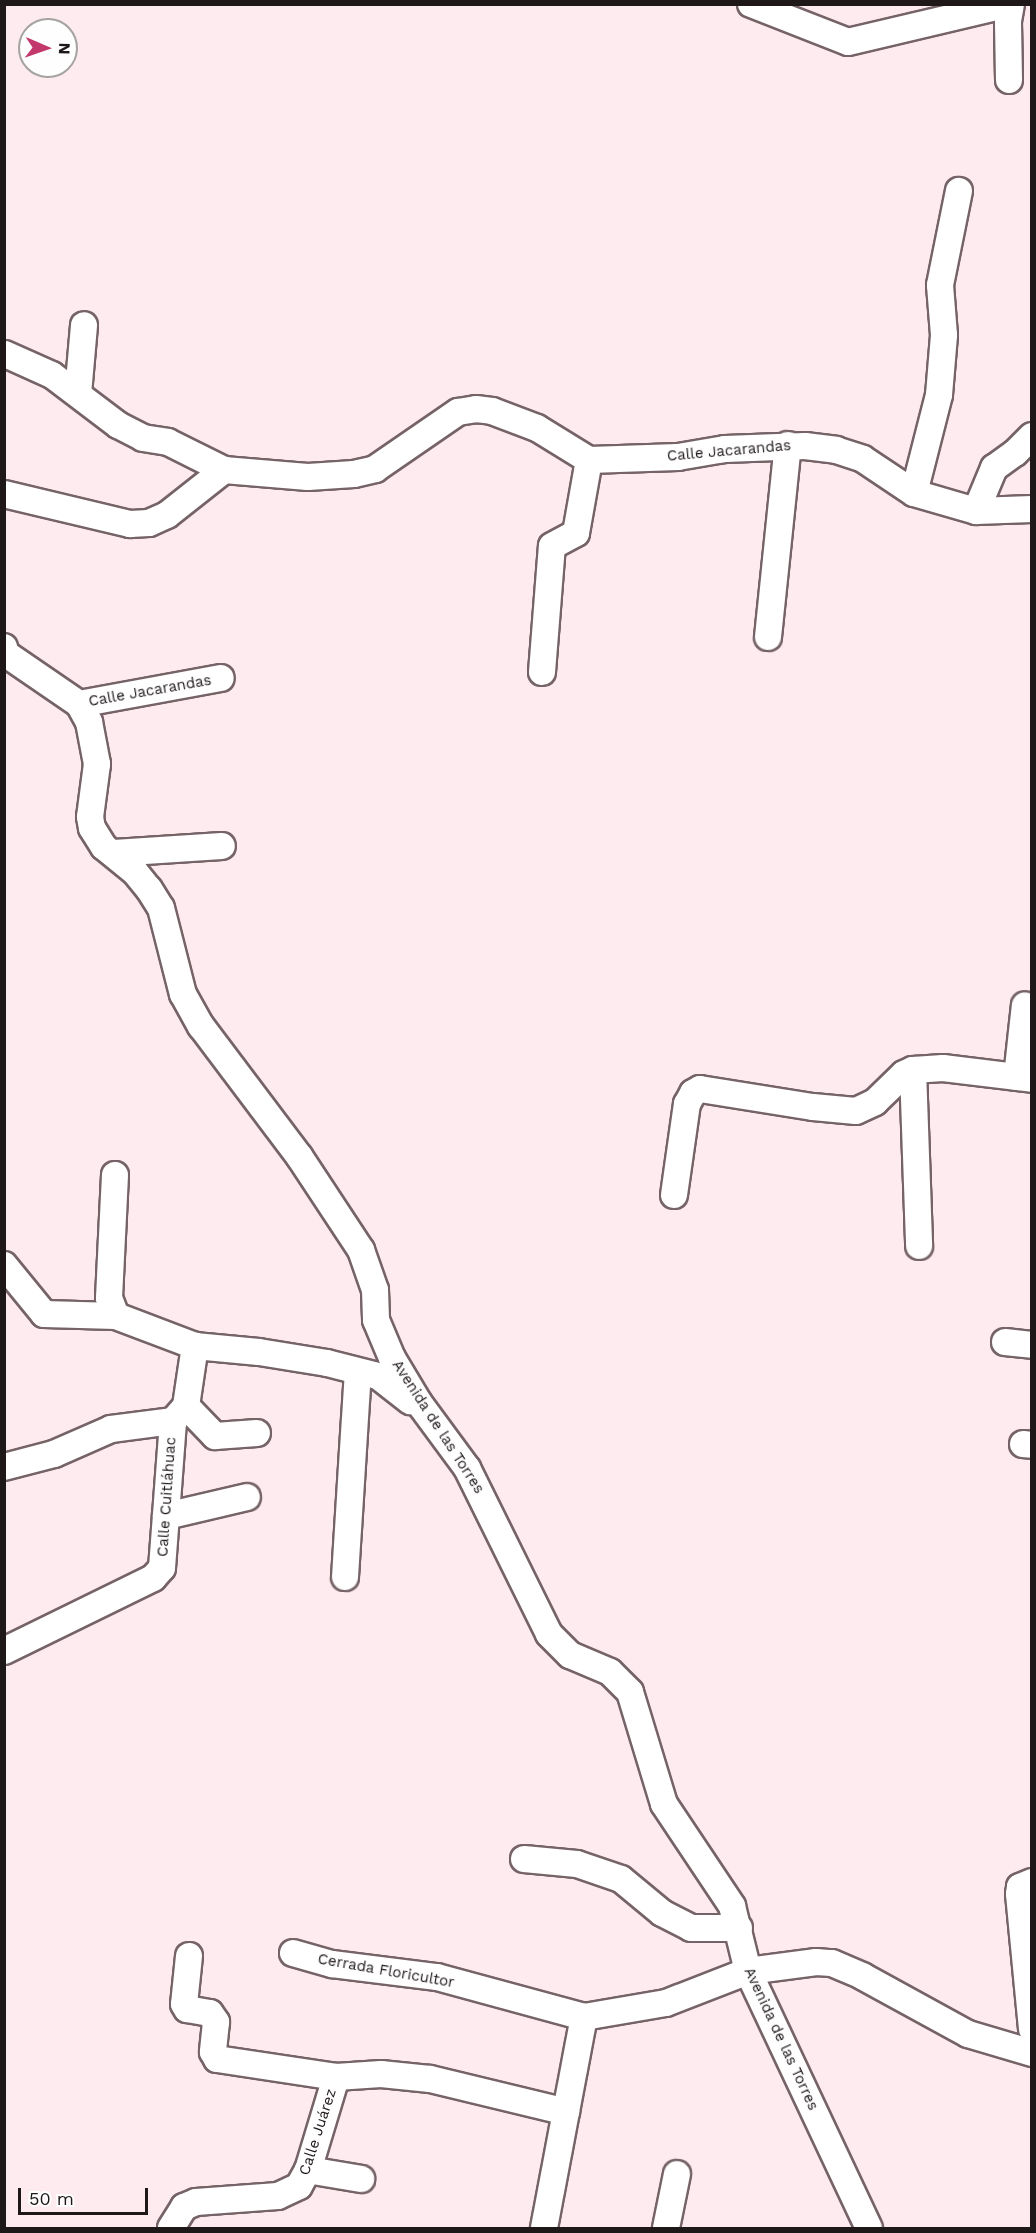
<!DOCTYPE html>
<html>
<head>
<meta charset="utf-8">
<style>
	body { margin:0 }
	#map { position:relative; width:1036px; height:2233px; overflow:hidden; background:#fdebef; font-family:"Work Sans",sans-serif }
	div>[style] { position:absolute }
	.roads { filter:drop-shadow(2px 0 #756367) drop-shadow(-2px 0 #756367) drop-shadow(0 2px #756367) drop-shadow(0 -2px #756367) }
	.minor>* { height:26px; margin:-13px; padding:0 13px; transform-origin:13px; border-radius:13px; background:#fff }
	span { translate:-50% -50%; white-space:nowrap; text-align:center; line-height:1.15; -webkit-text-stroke:6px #fefefe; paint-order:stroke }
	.street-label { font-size:15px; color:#1f1819 }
	.frame { position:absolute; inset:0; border:6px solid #1f1819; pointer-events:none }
	.north { position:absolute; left:18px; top:18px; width:60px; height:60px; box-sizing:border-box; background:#fefefe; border:2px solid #a5a2a2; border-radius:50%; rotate:92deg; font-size:16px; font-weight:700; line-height:24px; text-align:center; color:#1f1819 }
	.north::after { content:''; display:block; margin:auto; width:21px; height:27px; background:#c3386c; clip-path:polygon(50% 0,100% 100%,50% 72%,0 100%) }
	.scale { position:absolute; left:18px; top:2188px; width:130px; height:27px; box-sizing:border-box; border:3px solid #1f1819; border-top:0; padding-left:8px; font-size:18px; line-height:21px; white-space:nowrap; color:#1f1819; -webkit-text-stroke:4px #fefefe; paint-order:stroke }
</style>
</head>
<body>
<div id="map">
	<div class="roads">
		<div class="minor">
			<i style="left:751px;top:4px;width:104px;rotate:21.4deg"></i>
			<i style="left:848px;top:42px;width:165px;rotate:-13.3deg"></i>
			<i style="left:1009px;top:80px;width:59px;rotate:-91deg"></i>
			<i style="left:1008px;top:21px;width:17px;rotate:-80deg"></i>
			<i style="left:5px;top:354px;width:51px;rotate:24.1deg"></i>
			<i style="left:52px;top:375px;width:83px;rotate:37.1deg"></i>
			<i style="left:118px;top:425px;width:28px;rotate:27deg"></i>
			<i style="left:143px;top:438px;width:25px;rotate:9deg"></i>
			<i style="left:168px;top:442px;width:63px;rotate:26.6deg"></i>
			<i style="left:78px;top:394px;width:69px;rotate:-85deg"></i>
			<i style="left:914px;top:493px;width:101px;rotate:-75.7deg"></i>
			<i style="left:939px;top:395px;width:60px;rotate:-85.2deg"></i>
			<i style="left:944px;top:335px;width:50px;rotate:-94.6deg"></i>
			<i style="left:940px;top:285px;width:96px;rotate:-78.6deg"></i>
			<i style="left:4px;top:494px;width:130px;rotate:13.4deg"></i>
			<i style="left:130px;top:524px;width:19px;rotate:-3deg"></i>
			<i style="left:149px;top:523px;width:20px;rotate:-24deg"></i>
			<i style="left:167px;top:515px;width:73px;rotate:-38.3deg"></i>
			<i style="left:224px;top:470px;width:84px;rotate:4.8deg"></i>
			<i style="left:308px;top:477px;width:46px;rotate:-3.7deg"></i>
			<i style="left:354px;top:474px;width:22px;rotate:-13deg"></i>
			<i style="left:375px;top:469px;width:101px;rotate:-34.5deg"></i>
			<i style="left:458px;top:412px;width:18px;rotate:-9deg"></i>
			<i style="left:476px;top:409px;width:16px;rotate:7deg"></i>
			<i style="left:492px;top:411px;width:48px;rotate:20.7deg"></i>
			<i style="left:537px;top:428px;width:61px;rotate:31.6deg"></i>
			<i style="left:589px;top:460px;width:89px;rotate:-1.9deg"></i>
			<i style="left:678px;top:457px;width:48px;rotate:-9.7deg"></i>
			<i style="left:725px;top:449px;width:80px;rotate:-2.1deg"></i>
			<i style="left:805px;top:446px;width:31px;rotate:7deg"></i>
			<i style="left:836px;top:450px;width:28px;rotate:18deg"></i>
			<i style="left:863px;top:459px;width:61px;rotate:33.7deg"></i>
			<i style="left:914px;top:493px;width:65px;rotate:16.2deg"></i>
			<i style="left:976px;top:511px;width:56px;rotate:-2deg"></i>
			<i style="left:976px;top:511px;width:47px;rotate:-67.3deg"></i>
			<i style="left:994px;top:468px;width:26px;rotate:-36deg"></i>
			<i style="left:1015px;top:453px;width:24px;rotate:-45deg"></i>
			<i style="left:768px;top:637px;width:193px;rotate:-84.1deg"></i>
			<i style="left:4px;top:647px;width:7px;rotate:74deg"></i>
			<i style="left:6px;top:654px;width:88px;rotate:34.4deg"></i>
			<i style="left:79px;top:704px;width:21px;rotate:61deg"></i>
			<i style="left:89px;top:722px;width:43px;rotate:79.2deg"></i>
			<i style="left:97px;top:764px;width:53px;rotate:97.5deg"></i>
			<i style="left:90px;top:817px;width:11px;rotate:80deg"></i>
			<i style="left:92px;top:828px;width:22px;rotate:58deg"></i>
			<i style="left:104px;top:847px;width:40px;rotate:39deg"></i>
			<i style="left:135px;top:872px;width:22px;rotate:51deg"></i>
			<i style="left:149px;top:889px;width:22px;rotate:58deg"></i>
			<i style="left:161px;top:908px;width:89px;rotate:75.7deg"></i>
			<i style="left:183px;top:994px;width:37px;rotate:61deg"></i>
			<i style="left:201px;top:1026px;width:163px;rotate:53deg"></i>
			<i style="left:299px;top:1156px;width:113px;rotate:56.6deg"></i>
			<i style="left:361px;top:1250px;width:42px;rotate:70.7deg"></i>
			<i style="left:375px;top:1290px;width:30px;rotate:88deg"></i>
			<i style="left:376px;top:1320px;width:41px;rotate:67.2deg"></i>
			<i style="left:392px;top:1358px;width:52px;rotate:59deg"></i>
			<i style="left:419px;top:1403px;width:81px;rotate:53.6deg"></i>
			<i style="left:467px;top:1468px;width:185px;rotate:63.7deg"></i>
			<i style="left:549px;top:1634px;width:30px;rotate:45deg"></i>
			<i style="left:570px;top:1655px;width:43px;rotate:23deg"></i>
			<i style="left:610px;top:1672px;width:28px;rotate:45deg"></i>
			<i style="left:630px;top:1692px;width:117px;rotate:73.1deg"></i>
			<i style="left:664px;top:1804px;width:123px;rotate:56.3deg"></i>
			<i style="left:732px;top:1906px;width:67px;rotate:76.2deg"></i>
			<i style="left:748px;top:1971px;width:284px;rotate:64.8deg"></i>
			<i style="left:542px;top:672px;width:126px;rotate:-85.5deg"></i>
			<i style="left:552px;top:546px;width:27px;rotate:-28deg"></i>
			<i style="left:576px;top:533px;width:74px;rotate:-79.9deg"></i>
			<i style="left:79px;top:704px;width:144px;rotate:-10.4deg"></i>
			<i style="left:114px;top:853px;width:108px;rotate:-3.7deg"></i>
			<i style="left:913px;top:1070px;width:176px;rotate:88deg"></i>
			<i style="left:1017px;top:1077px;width:72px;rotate:-83.7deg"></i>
			<i style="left:115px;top:1175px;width:123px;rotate:92.8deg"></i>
			<i style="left:109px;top:1298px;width:19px;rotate:69deg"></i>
			<i style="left:674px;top:1195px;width:92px;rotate:-81.9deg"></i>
			<i style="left:687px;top:1104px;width:13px;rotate:-61deg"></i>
			<i style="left:693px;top:1093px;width:8px;rotate:-30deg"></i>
			<i style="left:700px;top:1089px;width:114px;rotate:9.1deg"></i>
			<i style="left:813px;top:1107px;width:43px;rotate:5.3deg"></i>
			<i style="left:856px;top:1111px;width:21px;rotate:-25deg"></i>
			<i style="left:875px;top:1102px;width:40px;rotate:-44deg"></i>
			<i style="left:904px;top:1074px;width:10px;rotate:-24deg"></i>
			<i style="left:913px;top:1070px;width:30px;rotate:-4deg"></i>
			<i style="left:943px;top:1068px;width:90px;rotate:7deg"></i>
			<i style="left:4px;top:1265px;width:63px;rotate:50.8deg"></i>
			<i style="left:44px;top:1314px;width:72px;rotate:1.6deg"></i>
			<i style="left:116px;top:1316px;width:85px;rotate:20.8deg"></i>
			<i style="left:1005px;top:1342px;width:27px;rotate:6deg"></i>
			<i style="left:186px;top:1406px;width:42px;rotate:46deg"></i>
			<i style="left:215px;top:1436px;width:42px;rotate:-4.1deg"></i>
			<i style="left:1023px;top:1444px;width:9px;rotate:6deg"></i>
			<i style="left:4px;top:1467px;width:52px;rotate:-14.6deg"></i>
			<i style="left:54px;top:1454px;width:62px;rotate:-23.7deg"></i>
			<i style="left:111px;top:1429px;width:63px;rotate:-7.4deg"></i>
			<i style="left:166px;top:1516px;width:83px;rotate:-13.2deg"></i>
			<i style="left:345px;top:1577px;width:205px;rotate:-86.4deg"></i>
			<i style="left:4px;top:1651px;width:166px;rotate:-26.1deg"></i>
			<i style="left:153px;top:1578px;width:13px;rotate:-48deg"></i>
			<i style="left:162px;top:1568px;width:147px;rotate:-85.7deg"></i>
			<i style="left:173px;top:1421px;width:20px;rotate:-49deg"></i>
			<i style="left:186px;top:1406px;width:61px;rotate:-81.5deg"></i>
			<i style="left:195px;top:1346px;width:64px;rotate:5.4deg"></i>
			<i style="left:259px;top:1352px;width:69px;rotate:9.2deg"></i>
			<i style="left:327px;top:1363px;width:53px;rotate:14.3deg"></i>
			<i style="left:378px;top:1376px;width:41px;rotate:38deg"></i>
			<i style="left:524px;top:1859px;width:53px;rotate:5.4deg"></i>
			<i style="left:577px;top:1864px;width:46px;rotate:18.8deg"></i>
			<i style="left:621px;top:1879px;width:53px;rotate:39.7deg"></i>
			<i style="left:662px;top:1913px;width:33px;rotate:27deg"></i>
			<i style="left:691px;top:1928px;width:48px"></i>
			<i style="left:1032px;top:1882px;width:13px;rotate:157deg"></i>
			<i style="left:1020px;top:1887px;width:7px;rotate:98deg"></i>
			<i style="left:1019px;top:1894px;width:136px;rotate:84.5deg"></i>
			<i style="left:293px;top:1953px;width:41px;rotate:15.8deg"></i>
			<i style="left:332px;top:1964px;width:106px;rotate:7.1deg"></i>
			<i style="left:437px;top:1977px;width:152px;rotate:15.2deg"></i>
			<i style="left:584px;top:2017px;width:83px;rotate:-9.7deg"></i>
			<i style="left:666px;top:2003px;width:88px;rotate:-21.3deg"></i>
			<i style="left:748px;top:1971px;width:69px;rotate:-7.5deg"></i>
			<i style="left:816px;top:1962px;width:16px;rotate:4deg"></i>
			<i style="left:832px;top:1963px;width:33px;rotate:23deg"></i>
			<i style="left:862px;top:1976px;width:121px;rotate:28.7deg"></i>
			<i style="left:968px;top:2034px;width:67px;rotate:16.5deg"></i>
			<i style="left:189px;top:1956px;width:48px;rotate:95.9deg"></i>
			<i style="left:184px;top:2004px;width:6px;rotate:59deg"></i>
			<i style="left:187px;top:2009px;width:23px;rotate:10deg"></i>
			<i style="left:210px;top:2013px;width:11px;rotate:56deg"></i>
			<i style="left:216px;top:2022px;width:30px;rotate:96deg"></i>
			<i style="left:213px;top:2052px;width:8px;rotate:60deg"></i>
			<i style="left:217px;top:2059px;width:120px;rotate:8.6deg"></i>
			<i style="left:336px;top:2077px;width:45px;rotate:-3.8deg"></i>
			<i style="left:381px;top:2074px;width:49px;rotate:5.8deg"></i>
			<i style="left:430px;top:2079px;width:140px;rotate:13.6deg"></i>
			<i style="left:308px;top:2170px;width:54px;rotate:9.6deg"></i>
			<i style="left:171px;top:2228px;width:25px;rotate:-58deg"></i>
			<i style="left:184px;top:2207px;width:13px;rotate:-23deg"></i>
			<i style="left:196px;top:2202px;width:82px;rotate:-4.2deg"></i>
			<i style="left:278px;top:2196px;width:23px;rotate:-25deg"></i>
			<i style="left:299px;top:2186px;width:18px;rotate:-61deg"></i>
			<i style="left:308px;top:2170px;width:97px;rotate:-73.2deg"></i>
			<i style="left:544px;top:2228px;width:215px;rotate:-79.3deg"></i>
			<i style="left:666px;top:2228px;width:55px;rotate:-78.5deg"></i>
		</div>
	</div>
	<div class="street-label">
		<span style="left:729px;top:451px;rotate:-5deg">Calle Jacarandas</span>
		<span style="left:150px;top:691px;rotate:-10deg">Calle Jacarandas</span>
		<span style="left:438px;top:1427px;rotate:57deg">Avenida de las Torres</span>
		<span style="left:167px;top:1497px;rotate:-86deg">Calle Cuitláhuac</span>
		<span style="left:386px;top:1971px;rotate:10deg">Cerrada Floricultor</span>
		<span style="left:781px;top:2039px;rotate:65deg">Avenida de las Torres</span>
		<span style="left:318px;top:2132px;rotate:-72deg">Calle Juárez</span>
	</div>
	<div class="frame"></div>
	<div class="north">N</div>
	<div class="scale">50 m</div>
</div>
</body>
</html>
